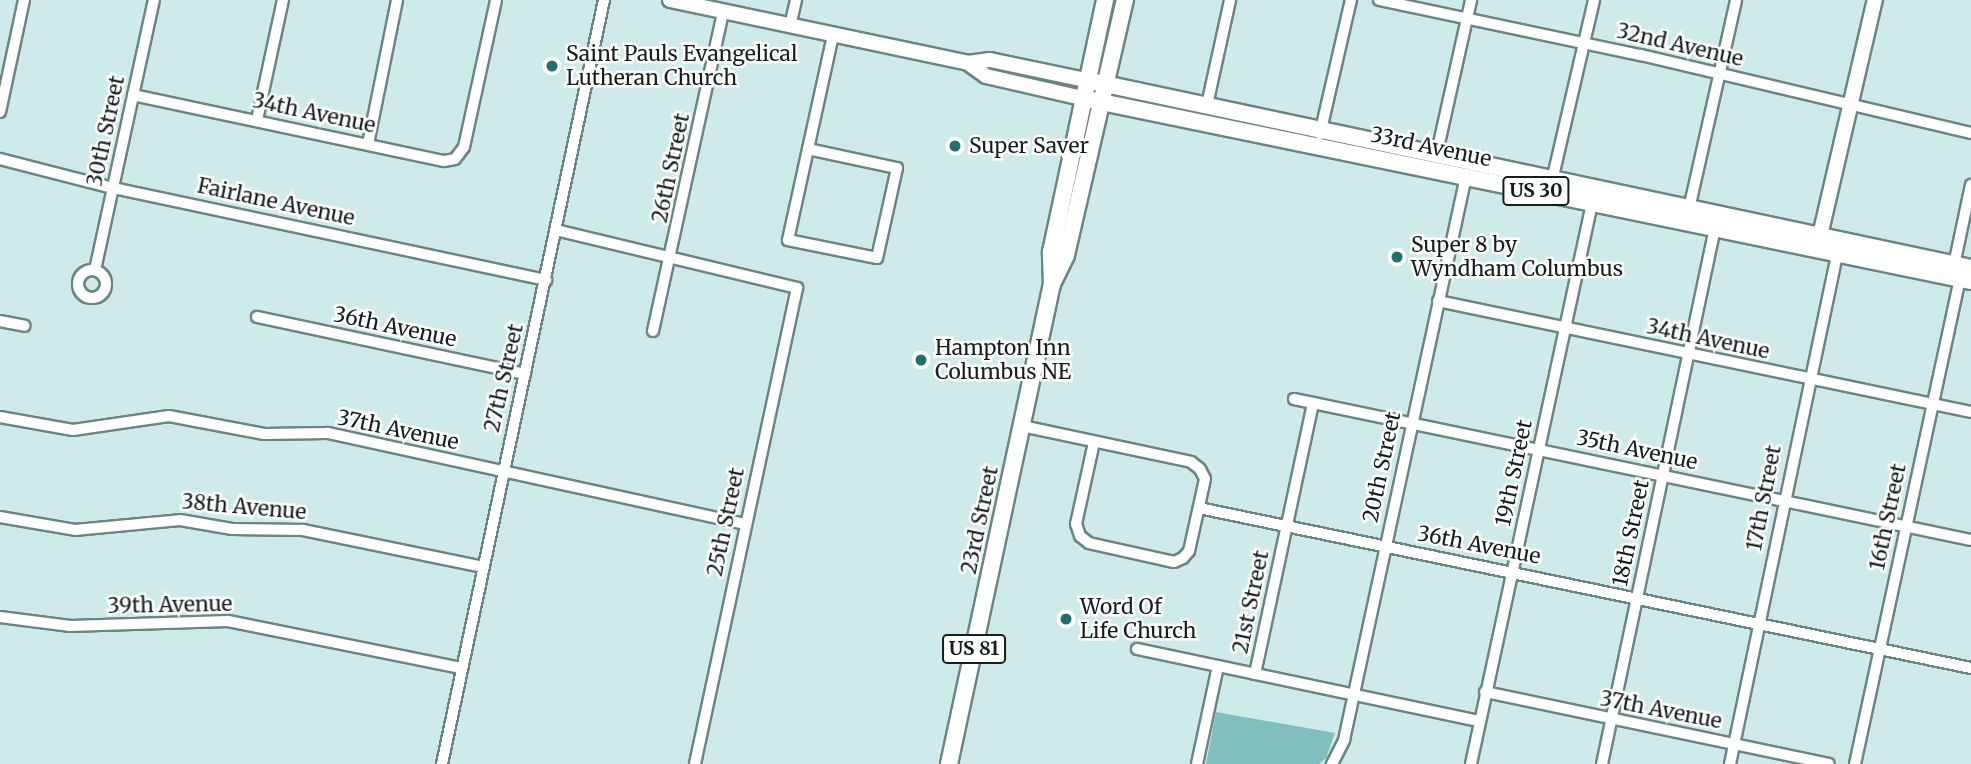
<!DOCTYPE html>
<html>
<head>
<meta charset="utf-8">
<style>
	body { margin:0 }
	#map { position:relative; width:1971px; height:764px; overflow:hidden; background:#ceeae9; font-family:Merriweather,serif }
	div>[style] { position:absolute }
	.green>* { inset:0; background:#80bfbe }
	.roads { filter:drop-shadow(2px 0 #6b8584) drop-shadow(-2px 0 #6b8584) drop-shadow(0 2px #6b8584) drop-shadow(0 -2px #6b8584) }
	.minor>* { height:10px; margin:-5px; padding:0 5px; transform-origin:5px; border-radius:5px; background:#fff }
	.minor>.ring { margin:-5px; padding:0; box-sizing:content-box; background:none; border:10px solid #fff; border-radius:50% }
	.major>* { height:14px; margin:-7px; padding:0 7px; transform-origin:7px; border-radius:7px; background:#fff }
	.highway>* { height:16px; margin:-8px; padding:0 8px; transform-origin:8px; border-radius:8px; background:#fff }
	.dots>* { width:19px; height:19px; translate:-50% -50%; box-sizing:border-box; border:4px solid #fff; border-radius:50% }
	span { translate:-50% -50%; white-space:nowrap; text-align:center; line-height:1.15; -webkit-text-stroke:5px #fff; paint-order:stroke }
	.shield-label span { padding:2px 5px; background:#fff; border:2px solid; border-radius:5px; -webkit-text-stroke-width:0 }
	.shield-label { font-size:19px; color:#141e1d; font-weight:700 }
	.street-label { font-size:21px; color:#141e1d }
	.poi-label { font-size:21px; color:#141e1d }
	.left { translate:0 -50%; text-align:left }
</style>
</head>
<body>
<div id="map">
	<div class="green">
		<i style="clip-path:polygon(1216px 712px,1335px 733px,1326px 758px,1319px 764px,1206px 764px)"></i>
	</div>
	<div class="roads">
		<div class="minor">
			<i style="left:1379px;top:0;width:268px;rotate:11.9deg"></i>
			<i style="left:1641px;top:55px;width:339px;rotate:13.3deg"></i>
			<i style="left:790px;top:26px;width:27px;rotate:-77deg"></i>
			<i style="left:133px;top:95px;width:318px;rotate:12deg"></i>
			<i style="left:444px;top:161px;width:11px;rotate:-10deg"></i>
			<i style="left:455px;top:159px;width:15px;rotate:-53deg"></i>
			<i style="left:464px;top:147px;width:150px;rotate:-77.7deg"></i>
			<i style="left:1207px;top:105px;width:107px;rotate:-77.6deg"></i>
			<i style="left:0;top:112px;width:115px;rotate:-77.9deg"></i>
			<i style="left:257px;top:120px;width:123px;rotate:-77.8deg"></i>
			<i style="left:1320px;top:134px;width:138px;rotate:-77deg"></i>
			<i style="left:368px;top:144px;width:147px;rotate:-78.6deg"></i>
			<i style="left:808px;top:149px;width:91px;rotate:12.1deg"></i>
			<i style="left:897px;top:168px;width:92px;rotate:102.5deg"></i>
			<i style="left:877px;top:258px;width:91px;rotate:-168.6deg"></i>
			<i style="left:788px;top:240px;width:93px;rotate:-77.6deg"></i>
			<i style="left:808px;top:149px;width:117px;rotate:-77.6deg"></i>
			<i style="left:1436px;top:157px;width:161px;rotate:-77.4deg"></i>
			<i style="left:0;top:159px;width:117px;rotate:14.4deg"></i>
			<i style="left:113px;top:188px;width:443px;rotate:12deg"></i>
			<i style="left:1551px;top:185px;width:190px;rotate:-76.9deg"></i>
			<i style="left:1689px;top:209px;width:214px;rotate:-77.3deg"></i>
			<i style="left:556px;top:230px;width:248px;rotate:13.5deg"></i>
			<i style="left:797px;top:288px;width:487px;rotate:102.1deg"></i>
			<i style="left:1954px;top:265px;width:82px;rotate:-78deg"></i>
			<i style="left:95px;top:270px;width:276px;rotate:-77.7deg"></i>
			<i class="ring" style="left:78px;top:270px;width:18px;height:18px"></i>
			<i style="left:1438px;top:301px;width:544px;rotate:11.76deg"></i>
			<i style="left:257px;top:317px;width:274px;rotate:12deg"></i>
			<i style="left:0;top:321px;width:25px;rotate:11deg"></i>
			<i style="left:653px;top:331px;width:327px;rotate:-77.6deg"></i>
			<i style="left:1294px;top:399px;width:692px;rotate:11.76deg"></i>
			<i style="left:0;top:417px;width:74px;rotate:10.1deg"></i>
			<i style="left:73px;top:430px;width:97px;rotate:-8.3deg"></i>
			<i style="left:169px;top:416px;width:97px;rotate:10.7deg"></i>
			<i style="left:264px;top:434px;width:64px;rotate:-0.9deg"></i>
			<i style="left:328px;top:433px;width:427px;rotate:12.3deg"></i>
			<i style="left:1022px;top:426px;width:173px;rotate:12deg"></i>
			<i style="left:1191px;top:462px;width:11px;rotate:38deg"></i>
			<i style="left:1200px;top:469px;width:11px;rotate:63deg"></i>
			<i style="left:1205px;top:479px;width:74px;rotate:102.5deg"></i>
			<i style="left:1189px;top:551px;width:9px;rotate:131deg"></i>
			<i style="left:1183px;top:558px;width:10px;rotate:156deg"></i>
			<i style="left:1174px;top:562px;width:87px;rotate:-167.4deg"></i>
			<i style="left:1089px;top:543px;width:11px;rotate:-142deg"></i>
			<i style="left:1080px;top:536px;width:13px;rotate:-108deg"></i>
			<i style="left:1076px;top:524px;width:84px;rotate:-77.6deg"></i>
			<i style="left:1199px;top:508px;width:788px;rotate:11.71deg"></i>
			<i style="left:0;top:517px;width:76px;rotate:9.8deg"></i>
			<i style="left:75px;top:530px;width:105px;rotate:-5.4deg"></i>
			<i style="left:180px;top:520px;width:53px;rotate:9.8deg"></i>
			<i style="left:232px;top:529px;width:71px;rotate:0.8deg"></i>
			<i style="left:303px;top:530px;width:184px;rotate:11.6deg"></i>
			<i style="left:0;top:617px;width:71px;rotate:7.3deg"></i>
			<i style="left:70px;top:626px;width:158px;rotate:-1.8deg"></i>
			<i style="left:228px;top:621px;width:239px;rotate:11.4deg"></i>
			<i style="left:1137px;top:649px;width:349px;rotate:11.9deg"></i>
			<i style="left:1255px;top:674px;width:277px;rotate:-77.9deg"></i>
			<i style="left:1485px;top:692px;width:351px;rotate:11.8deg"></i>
			<i style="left:442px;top:764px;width:781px;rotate:-78.03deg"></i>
			<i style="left:1197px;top:764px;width:100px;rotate:-77.9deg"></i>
			<i style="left:1332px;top:764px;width:27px;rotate:-63deg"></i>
			<i style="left:1344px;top:740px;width:577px;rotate:-77.79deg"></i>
			<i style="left:1471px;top:764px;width:578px;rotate:-77.82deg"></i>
			<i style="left:1602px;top:764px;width:548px;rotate:-78.1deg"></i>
			<i style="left:1730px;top:764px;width:525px;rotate:-78.13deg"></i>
			<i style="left:1855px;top:764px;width:496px;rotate:-77.8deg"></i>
		</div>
		<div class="major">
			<i style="left:670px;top:0;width:305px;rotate:11.9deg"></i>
			<i style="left:968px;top:63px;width:22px;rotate:-8deg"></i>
			<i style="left:990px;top:60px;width:98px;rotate:11.8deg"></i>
			<i style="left:968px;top:63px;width:22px;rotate:36deg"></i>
			<i style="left:986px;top:76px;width:98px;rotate:12.9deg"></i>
			<i style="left:1818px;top:244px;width:251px;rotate:-76.9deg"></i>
		</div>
		<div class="highway">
			<i style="left:1086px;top:80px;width:905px;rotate:11.99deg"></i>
			<i style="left:1082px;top:98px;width:908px;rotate:11.63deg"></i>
			<i style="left:1054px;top:280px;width:28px;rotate:-64deg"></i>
			<i style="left:1066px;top:255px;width:262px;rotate:-77deg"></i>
			<i style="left:949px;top:764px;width:490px;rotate:-77.9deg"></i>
			<i style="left:1052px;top:285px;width:33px;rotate:-92deg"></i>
			<i style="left:1051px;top:252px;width:258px;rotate:-77.9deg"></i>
		</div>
	</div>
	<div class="dots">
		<i style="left:552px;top:66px;background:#226e6d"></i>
		<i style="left:955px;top:146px;background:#226e6d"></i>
		<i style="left:1397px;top:257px;background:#226e6d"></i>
		<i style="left:921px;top:360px;background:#226e6d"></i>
		<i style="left:1066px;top:619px;background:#226e6d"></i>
	</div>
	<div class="shield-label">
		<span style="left:1536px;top:191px">US 30</span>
		<span style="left:974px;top:649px">US 81</span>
	</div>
	<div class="street-label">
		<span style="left:1680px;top:45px;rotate:13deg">32nd Avenue</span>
		<span style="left:314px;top:113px;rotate:12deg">34th Avenue</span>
		<span style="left:106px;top:131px;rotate:-78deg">30th Street</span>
		<span style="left:1431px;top:147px;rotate:12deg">33rd Avenue</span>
		<span style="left:671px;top:168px;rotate:-78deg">26th Street</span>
		<span style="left:276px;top:202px;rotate:12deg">Fairlane Avenue</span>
		<span style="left:395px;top:327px;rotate:12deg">36th Avenue</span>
		<span style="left:1708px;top:339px;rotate:12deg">34th Avenue</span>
		<span style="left:504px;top:378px;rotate:-77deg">27th Street</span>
		<span style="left:398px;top:430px;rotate:12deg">37th Avenue</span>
		<span style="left:1637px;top:450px;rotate:12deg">35th Avenue</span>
		<span style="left:1382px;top:467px;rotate:-78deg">20th Street</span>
		<span style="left:1514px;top:473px;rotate:-78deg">19th Street</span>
		<span style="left:1764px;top:498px;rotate:-79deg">17th Street</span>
		<span style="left:244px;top:507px;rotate:5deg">38th Avenue</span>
		<span style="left:1888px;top:517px;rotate:-78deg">16th Street</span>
		<span style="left:980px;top:520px;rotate:-78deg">23rd Street</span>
		<span style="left:726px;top:522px;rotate:-78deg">25th Street</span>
		<span style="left:1631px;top:533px;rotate:-78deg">18th Street</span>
		<span style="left:1479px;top:545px;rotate:11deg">36th Avenue</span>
		<span style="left:1251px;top:602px;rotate:-78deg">21st Street</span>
		<span style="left:170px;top:605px;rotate:-1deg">39th Avenue</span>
		<span style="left:1661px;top:710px;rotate:11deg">37th Avenue</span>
	</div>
	<div class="poi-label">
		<span class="left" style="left:566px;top:66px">Saint Pauls Evangelical<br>Lutheran Church</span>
		<span class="left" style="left:969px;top:146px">Super Saver</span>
		<span class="left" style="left:1411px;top:257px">Super 8 by<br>Wyndham Columbus</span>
		<span class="left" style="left:935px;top:360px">Hampton Inn<br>Columbus NE</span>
		<span class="left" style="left:1080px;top:619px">Word Of<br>Life Church</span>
	</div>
</div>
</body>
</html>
